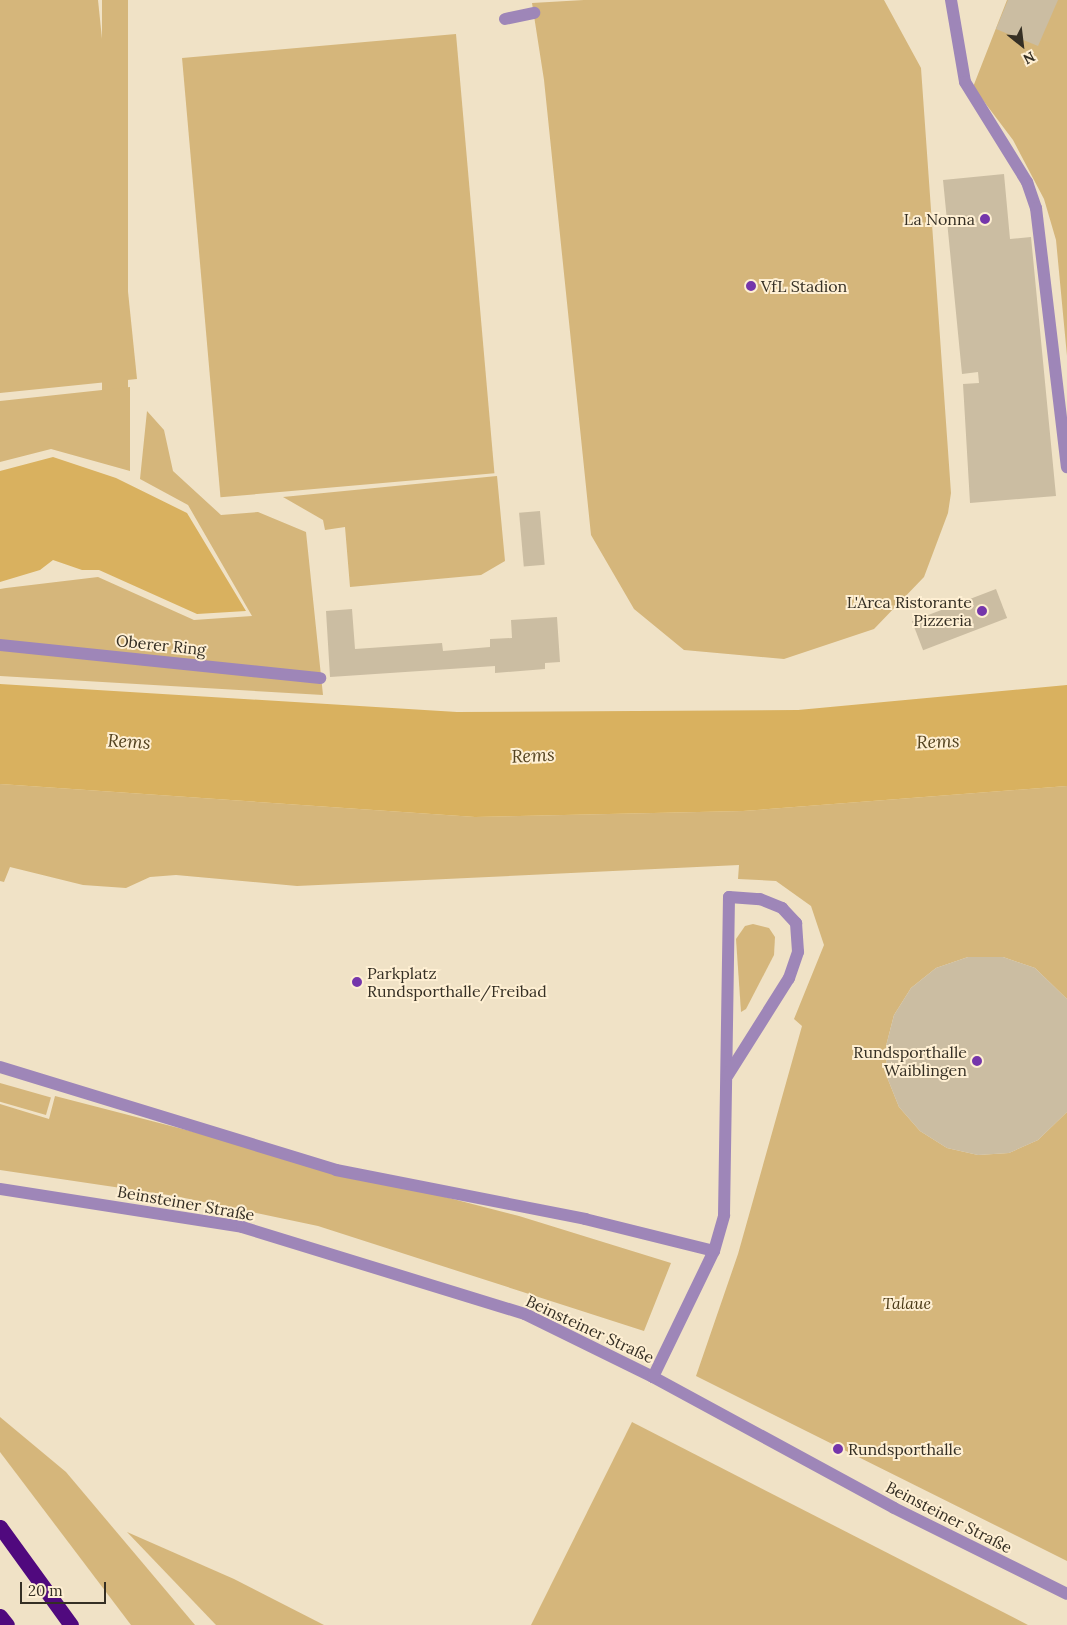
<!DOCTYPE html>
<html>
<head>
<meta charset="utf-8">
<style>
	body { margin:0 }
	#map { position:relative; width:1067px; height:1625px; overflow:hidden; background:#f0e2c6; font-family:Lora,serif }
	div>[style] { position:absolute }
	.green>* { inset:0; background:#d5b67b; transform-origin:0 0 }
	.water>* { inset:0; background:#d9b15f }
	.building>* { inset:0; background:#cbbda2; transform-origin:0 0 }
	.minor>* { height:12px; margin:-6px; padding:0 6px; transform-origin:6px; border-radius:6px; background:#9e86b8 }
	.highway>* { height:15px; margin:-7.5px; padding:0 7.5px; transform-origin:7.5px; border-radius:7.5px; background:#50097e }
	.dots>* { width:14px; height:14px; translate:-50% -50%; box-sizing:border-box; border:2px solid #feefd3; border-radius:50% }
	span { translate:-50% -50%; white-space:nowrap; text-align:center; line-height:1.15; -webkit-text-stroke:4px #feefd3; paint-order:stroke }
	.poi-label { font-size:16px; color:#352f24 }
	.right { translate:-100% -50%; text-align:right }
	.left { translate:0 -50%; text-align:left }
	.street-label { font-size:16px; color:#352f24 }
	.park-label { font-size:16px; color:#4a3916; font-style:italic }
	.water-label { font-size:18px; color:#544320; font-style:italic }
	.north { position:absolute; left:997px; top:20px; width:50px; height:50px; -webkit-text-stroke:4px #feefd3; paint-order:stroke; rotate:151deg; font-size:14px; font-weight:700; line-height:20px; text-align:center; color:#352f24 }
	.north::after { content:''; display:block; margin:auto; width:18px; height:22px; background:#352f24; clip-path:polygon(50% 0,100% 100%,50% 72%,0 100%) }
	.scale { position:absolute; left:20px; top:1582px; width:86px; height:22px; box-sizing:border-box; border:2px solid #352f24; border-top:0; padding-left:6px; font-size:15px; line-height:18px; white-space:nowrap; color:#352f24; -webkit-text-stroke:4px #feefd3; paint-order:stroke }
</style>
</head>
<body>
<div id="map">
	<div class="green">
		<i style="clip-path:polygon(0 0,98px 0,137px 379px,0 393px)"></i>
		<i style="left:102px;top:0;width:26px;height:391px"></i>
		<i style="clip-path:polygon(584px 0,884px 0,921px 68px,951px 493px,948px 513px,924px 577px,874px 629px,784px 659px,684px 650px,634px 609px,591px 535px,544px 80px,532px 3px)"></i>
		<i style="clip-path:polygon(1007px 0,1067px 0,1067px 356px,1056px 240px,1044px 199px,1013px 140px,973px 87px)"></i>
		<i style="left:456px;top:34px;width:441px;height:275px;rotate:85deg"></i>
		<i style="clip-path:polygon(130px 387px,130px 471px,51px 449px,0 462px,0 401px)"></i>
		<i style="clip-path:polygon(147px 411px,164px 430px,173px 471px,221px 515px,258px 512px,306px 532px,323px 695px,0 676px,0 589px,6px 588px,98px 577px,194px 620px,252px 616px,188px 505px,140px 479px)"></i>
		<i style="clip-path:polygon(497px 476px,505px 561px,481px 575px,350px 587px,345px 527px,325px 530px,323px 520px,283px 497px)"></i>
		<i style="clip-path:polygon(0 784px,475px 817px,743px 811px,1067px 786px,1067px 999px,1035px 968px,1003px 957px,968px 957px,936px 968px,911px 988px,894px 1015px,886px 1046px,887px 1077px,899px 1107px,920px 1131px,947px 1148px,978px 1155px,1009px 1153px,1038px 1140px,1067px 1112px,1067px 1561px,696px 1376px,738px 1254px,802px 1026px,794px 1019px,824px 945px,811px 906px,776px 881px,738px 879px,739px 865px,297px 886px,176px 875px,150px 877px,126px 888px,83px 885px,10px 867px,4px 882px,0 881px)"></i>
		<i style="clip-path:polygon(753px 924px,769px 928px,775px 937px,774px 955px,746px 1009px,741px 1012px,736px 939px,745px 926px)"></i>
		<i style="left:0;top:1083px;width:53px;height:18px;rotate:16deg"></i>
		<i style="clip-path:polygon(55px 1096px,519px 1216px,671px 1263px,644px 1331px,318px 1226px,175px 1196px,0 1170px,0 1104px,49px 1119px)"></i>
		<i style="clip-path:polygon(0 1417px,66px 1472px,195px 1625px,131px 1625px,0 1452px)"></i>
		<i style="clip-path:polygon(632px 1422px,1028px 1625px,531px 1625px)"></i>
		<i style="clip-path:polygon(127px 1532px,234px 1579px,324px 1625px,216px 1625px)"></i>
	</div>
	<div class="water">
		<i style="clip-path:polygon(53px 457px,116px 478px,187px 513px,246px 611px,197px 614px,99px 570px,82px 570px,53px 560px,40px 570px,0 582px,0 471px)"></i>
		<i style="clip-path:polygon(0 684px,457px 712px,798px 710px,1067px 685px,1067px 786px,743px 811px,475px 817px,0 784px)"></i>
	</div>
	<div class="building">
		<i style="clip-path:polygon(1008px 0,1058px 0,1038px 46px,996px 29px)"></i>
		<i style="clip-path:polygon(1004px 174px,1010px 239px,1031px 237px,1056px 496px,970px 503px,963px 384px,979px 383px,978px 372px,962px 374px,943px 180px)"></i>
		<i style="left:540px;top:511px;width:54px;height:21px;rotate:85deg"></i>
		<i style="left:996px;top:589px;width:31px;height:90px;rotate:69deg"></i>
		<i style="clip-path:polygon(352px 609px,355px 649px,442px 643px,443px 651px,490px 647px,490px 639px,512px 638px,511px 620px,557px 617px,560px 662px,545px 663px,545px 669px,495px 673px,495px 666px,330px 677px,326px 611px)"></i>
		<i style="clip-path:polygon(968px 957px,1003px 957px,1035px 968px,1067px 999px,1067px 1112px,1038px 1140px,1009px 1153px,978px 1155px,947px 1148px,920px 1131px,899px 1107px,887px 1077px,886px 1046px,894px 1015px,911px 988px,936px 968px)"></i>
	</div>
	<div class="minor">
		<i style="left:951px;top:0;width:83px;rotate:80.3deg"></i>
		<i style="left:965px;top:82px;width:118px;rotate:58.2deg"></i>
		<i style="left:1027px;top:182px;width:28px;rotate:71deg"></i>
		<i style="left:1036px;top:208px;width:261px;rotate:83.2deg"></i>
		<i style="left:505px;top:19px;width:30px;rotate:-12deg"></i>
		<i style="left:0;top:645px;width:322px;rotate:5.9deg"></i>
		<i style="left:0;top:1067px;width:351px;rotate:17deg"></i>
		<i style="left:336px;top:1170px;width:254px;rotate:11.1deg"></i>
		<i style="left:585px;top:1219px;width:133px;rotate:13.9deg"></i>
		<i style="left:0;top:1189px;width:245px;rotate:8.9deg"></i>
		<i style="left:242px;top:1227px;width:296px;rotate:17.1deg"></i>
		<i style="left:525px;top:1314px;width:143px;rotate:26.2deg"></i>
		<i style="left:653px;top:1377px;width:274px;rotate:28.5deg"></i>
		<i style="left:894px;top:1508px;width:193px;rotate:26.4deg"></i>
		<i style="left:653px;top:1377px;width:140px;rotate:-64.2deg"></i>
		<i style="left:714px;top:1251px;width:37px;rotate:-74deg"></i>
		<i style="left:724px;top:1215px;width:318px;rotate:-89.1deg"></i>
		<i style="left:729px;top:897px;width:31px;rotate:4deg"></i>
		<i style="left:760px;top:899px;width:24px;rotate:22deg"></i>
		<i style="left:782px;top:908px;width:21px;rotate:47deg"></i>
		<i style="left:796px;top:923px;width:29px;rotate:86deg"></i>
		<i style="left:798px;top:952px;width:28px;rotate:109deg"></i>
		<i style="left:789px;top:978px;width:115px;rotate:122.2deg"></i>
	</div>
	<div class="highway">
		<i style="left:0;top:1527px;width:121px;rotate:54.1deg"></i>
		<i style="left:0;top:1616px;width:11px;rotate:52deg"></i>
	</div>
	<div class="dots">
		<i style="left:985px;top:219px;background:#7536ab"></i>
		<i style="left:751px;top:286px;background:#7536ab"></i>
		<i style="left:982px;top:611px;background:#7536ab"></i>
		<i style="left:357px;top:982px;background:#7536ab"></i>
		<i style="left:977px;top:1061px;background:#7536ab"></i>
		<i style="left:838px;top:1449px;background:#7536ab"></i>
	</div>
	<div class="poi-label">
		<span class="right" style="left:975px;top:219px">La Nonna</span>
		<span class="left" style="left:761px;top:286px">VfL Stadion</span>
		<span class="right" style="left:972px;top:611px">L'Arca Ristorante<br>Pizzeria</span>
		<span class="left" style="left:367px;top:982px">Parkplatz<br>Rundsporthalle/Freibad</span>
		<span class="right" style="left:967px;top:1061px">Rundsporthalle<br>Waiblingen</span>
		<span class="left" style="left:848px;top:1449px">Rundsporthalle</span>
	</div>
	<div class="street-label">
		<span style="left:161px;top:645px;rotate:6deg">Oberer Ring</span>
		<span style="left:186px;top:1203px;rotate:10deg">Beinsteiner Straße</span>
		<span style="left:590px;top:1329px;rotate:25deg">Beinsteiner Straße</span>
		<span style="left:949px;top:1517px;rotate:27deg">Beinsteiner Straße</span>
	</div>
	<div class="park-label">
		<span style="left:907px;top:1303px">Talaue</span>
	</div>
	<div class="water-label">
		<span style="left:129px;top:742px;rotate:3deg">Rems</span>
		<span style="left:938px;top:742px;rotate:-2deg">Rems</span>
		<span style="left:533px;top:756px;rotate:-3deg">Rems</span>
	</div>
	<div class="north">N</div>
	<div class="scale">20 m</div>
</div>
</body>
</html>
